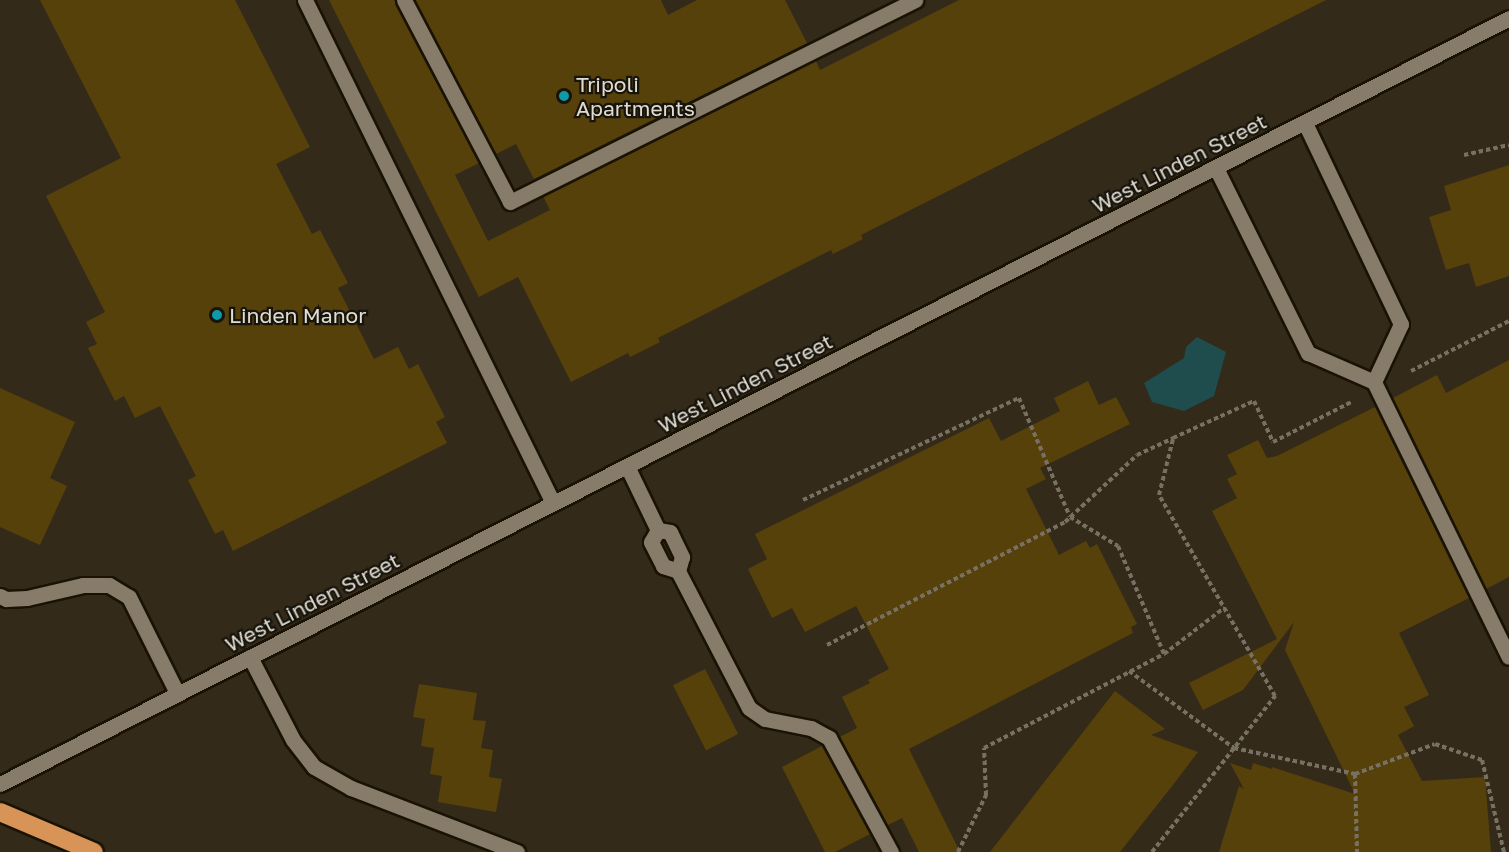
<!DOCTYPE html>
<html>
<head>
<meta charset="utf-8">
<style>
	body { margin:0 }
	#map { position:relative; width:1509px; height:852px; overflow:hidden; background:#332a1a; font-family:"Golos Text",sans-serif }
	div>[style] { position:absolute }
	.water>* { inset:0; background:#1f4c4d }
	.building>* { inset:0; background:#57410b; transform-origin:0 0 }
	.path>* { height:4px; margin-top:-2px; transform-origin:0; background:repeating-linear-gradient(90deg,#787163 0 4.5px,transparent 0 7.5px) }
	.roads { filter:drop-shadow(2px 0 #1a1304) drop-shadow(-2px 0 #1a1304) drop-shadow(0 2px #1a1304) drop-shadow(0 -2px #1a1304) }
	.minor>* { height:15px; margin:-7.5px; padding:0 7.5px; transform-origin:7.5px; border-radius:7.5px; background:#867c69 }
	.highway>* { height:18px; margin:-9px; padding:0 9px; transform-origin:9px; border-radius:9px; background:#d89357 }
	.dots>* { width:16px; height:16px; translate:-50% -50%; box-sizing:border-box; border:3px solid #17140c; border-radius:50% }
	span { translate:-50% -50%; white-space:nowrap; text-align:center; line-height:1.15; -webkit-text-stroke:4.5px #17140c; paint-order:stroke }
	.poi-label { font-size:21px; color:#e1dcd2 }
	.left { translate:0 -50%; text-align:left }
	.street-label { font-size:21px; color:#e1dcd2 }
</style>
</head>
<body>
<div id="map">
	<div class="water">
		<i style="clip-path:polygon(1197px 337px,1226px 352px,1214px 396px,1184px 411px,1152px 402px,1144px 383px,1184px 358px,1186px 347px)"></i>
	</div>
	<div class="building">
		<i style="clip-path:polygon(40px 0,235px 0,310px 147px,276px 164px,312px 234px,320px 230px,348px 283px,338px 288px,374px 359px,398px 347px,409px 369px,418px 364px,445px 417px,436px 422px,447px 443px,233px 551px,223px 530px,215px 534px,188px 480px,196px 476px,160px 406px,135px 418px,124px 396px,115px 401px,88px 348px,97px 344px,86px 322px,105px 312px,46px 196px,121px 158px)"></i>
		<i style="clip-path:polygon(329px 0,394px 0,479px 163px,455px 175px,488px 241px,550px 210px,543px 196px,816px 61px,820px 70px,959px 0,1326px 0,861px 235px,863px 239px,833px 254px,831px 250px,658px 338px,660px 342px,630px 357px,628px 353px,571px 382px,518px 277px,479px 297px)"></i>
		<i style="clip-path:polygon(415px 0,661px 0,668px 15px,697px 0,785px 0,807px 43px,534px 179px,516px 144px,496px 154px)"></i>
		<i style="clip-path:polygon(1509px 165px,1509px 276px,1476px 287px,1469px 263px,1446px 270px,1429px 217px,1451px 210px,1444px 186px)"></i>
		<i style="clip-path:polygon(1509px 360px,1509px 577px,1486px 589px,1393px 398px,1437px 375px,1446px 393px)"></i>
		<i style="clip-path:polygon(1088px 381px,1099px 405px,1116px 397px,1130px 424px,1040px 468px,1046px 479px,1026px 489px,1059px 555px,1086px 541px,1090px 548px,1097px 544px,1137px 624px,1131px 627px,1133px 633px,909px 749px,960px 852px,919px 852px,902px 818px,888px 825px,840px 737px,857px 728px,842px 697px,870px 683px,868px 680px,889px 669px,856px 606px,805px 632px,792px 608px,772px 618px,748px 569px,767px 559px,755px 534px,989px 418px,1001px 441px,1060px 411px,1054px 398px)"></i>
		<i style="clip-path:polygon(0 388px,75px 422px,50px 478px,67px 486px,40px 545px,0 527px)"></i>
		<i style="clip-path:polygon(1375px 407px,1469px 598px,1399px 633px,1429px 695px,1404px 707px,1414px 726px,1398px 735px,1422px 781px,1485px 777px,1491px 852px,1219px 852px,1239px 786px,1244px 789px,1230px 763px,1251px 770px,1253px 763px,1272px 769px,1272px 767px,1355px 794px,1285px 650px,1294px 622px,1243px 690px,1203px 710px,1189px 683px,1277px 639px,1212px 511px,1237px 498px,1227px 479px,1237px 474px,1227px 455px,1258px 440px,1267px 458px,1277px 456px)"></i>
		<i style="left:705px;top:669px;width:73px;height:36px;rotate:63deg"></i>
		<i style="clip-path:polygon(419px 684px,477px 693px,473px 720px,486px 721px,481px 748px,493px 750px,489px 777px,502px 779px,496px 812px,438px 802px,442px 776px,430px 774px,434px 748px,421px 746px,425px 719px,413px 717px)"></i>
		<i style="clip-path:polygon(1115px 691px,1165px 729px,1151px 735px,1198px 752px,1176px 781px,1120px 852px,990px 852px)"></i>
		<i style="clip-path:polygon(822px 746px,870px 834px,835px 852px,825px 852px,782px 767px)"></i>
	</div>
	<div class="path">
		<i style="left:1464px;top:155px;width:46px;rotate:-12.5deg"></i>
		<i style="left:1411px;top:371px;width:110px;rotate:-27deg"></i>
		<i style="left:803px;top:500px;width:239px;rotate:-25.3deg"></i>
		<i style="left:1019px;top:398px;width:129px;rotate:66.8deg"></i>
		<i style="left:1070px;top:517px;width:56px;rotate:31.1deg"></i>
		<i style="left:1118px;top:546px;width:117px;rotate:66.9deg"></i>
		<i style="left:827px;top:645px;width:268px;rotate:-27.3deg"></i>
		<i style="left:1065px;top:522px;width:98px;rotate:-42.9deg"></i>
		<i style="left:1137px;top:455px;width:40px;rotate:-25deg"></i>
		<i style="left:1173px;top:438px;width:89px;rotate:-24.6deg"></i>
		<i style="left:1254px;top:401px;width:45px;rotate:65.1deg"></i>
		<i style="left:1273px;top:442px;width:88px;rotate:-27.1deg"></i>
		<i style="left:1129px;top:671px;width:130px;rotate:36.3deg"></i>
		<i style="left:1234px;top:748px;width:124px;rotate:12.1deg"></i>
		<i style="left:1355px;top:774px;width:85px;rotate:-20.6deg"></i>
		<i style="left:1435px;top:744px;width:50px;rotate:18.8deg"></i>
		<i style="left:1482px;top:760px;width:95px;rotate:76.6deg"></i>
		<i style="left:1355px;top:774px;width:78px;rotate:88.5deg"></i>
		<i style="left:958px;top:852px;width:64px;rotate:-63.8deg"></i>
		<i style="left:986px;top:795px;width:47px;rotate:-92.4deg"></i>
		<i style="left:984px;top:748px;width:203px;rotate:-27.6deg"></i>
		<i style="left:1164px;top:654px;width:76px;rotate:-37.5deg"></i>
		<i style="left:1152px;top:852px;width:199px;rotate:-51.7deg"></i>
		<i style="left:1275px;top:696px;width:232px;rotate:-120deg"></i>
		<i style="left:1159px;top:495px;width:58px;rotate:-76deg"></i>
	</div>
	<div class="roads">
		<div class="minor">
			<i style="left:305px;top:0;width:561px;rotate:63.75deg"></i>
			<i style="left:404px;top:0;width:228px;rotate:62.3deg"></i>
			<i style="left:510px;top:202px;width:453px;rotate:-26.5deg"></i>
			<i style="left:1305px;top:123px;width:223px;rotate:64.5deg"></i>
			<i style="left:1401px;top:324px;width:64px;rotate:115deg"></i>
			<i style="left:1216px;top:168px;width:207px;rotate:63.6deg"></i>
			<i style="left:1308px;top:353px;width:72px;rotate:23.7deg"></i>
			<i style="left:1374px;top:382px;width:306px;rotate:63.9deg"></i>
			<i style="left:627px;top:466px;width:71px;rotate:64.2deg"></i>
			<i style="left:658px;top:530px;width:12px;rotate:9deg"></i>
			<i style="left:670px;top:532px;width:28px;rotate:64deg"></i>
			<i style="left:682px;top:557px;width:15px;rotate:106deg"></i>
			<i style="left:678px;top:571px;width:154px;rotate:62.6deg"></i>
			<i style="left:749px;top:708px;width:19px;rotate:35deg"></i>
			<i style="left:765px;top:719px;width:47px;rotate:11.1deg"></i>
			<i style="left:811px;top:728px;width:21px;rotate:29deg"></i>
			<i style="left:829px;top:738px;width:130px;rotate:61.5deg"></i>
			<i style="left:658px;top:530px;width:14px;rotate:120deg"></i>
			<i style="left:651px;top:542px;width:27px;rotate:63deg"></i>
			<i style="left:663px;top:566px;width:16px;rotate:18deg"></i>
			<i style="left:0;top:596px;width:7px;rotate:27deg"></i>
			<i style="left:6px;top:599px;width:21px;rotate:-3deg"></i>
			<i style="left:27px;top:598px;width:57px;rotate:-13.1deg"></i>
			<i style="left:83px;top:585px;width:26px"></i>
			<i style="left:109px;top:585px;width:23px;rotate:31deg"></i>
			<i style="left:129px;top:597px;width:107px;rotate:63.4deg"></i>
			<i style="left:250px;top:657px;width:93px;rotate:62.6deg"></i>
			<i style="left:293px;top:740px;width:34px;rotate:52deg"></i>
			<i style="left:314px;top:767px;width:43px;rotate:29.6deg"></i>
			<i style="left:351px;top:788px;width:178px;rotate:21.1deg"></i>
			<i style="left:0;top:784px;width:1692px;rotate:-26.91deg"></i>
		</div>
		<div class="highway">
			<i style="left:0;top:812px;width:102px;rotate:23.1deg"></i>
		</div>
	</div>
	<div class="dots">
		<i style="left:564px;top:96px;background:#0f9aa8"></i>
		<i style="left:217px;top:315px;background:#0f9aa8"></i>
	</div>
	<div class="poi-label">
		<span class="left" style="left:576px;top:96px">Tripoli<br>Apartments</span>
		<span class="left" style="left:229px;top:315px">Linden Manor</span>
	</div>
	<div class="street-label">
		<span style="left:1179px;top:163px;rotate:-27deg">West Linden Street</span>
		<span style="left:745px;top:383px;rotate:-27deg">West Linden Street</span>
		<span style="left:312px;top:602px;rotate:-27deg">West Linden Street</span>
	</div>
</div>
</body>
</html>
